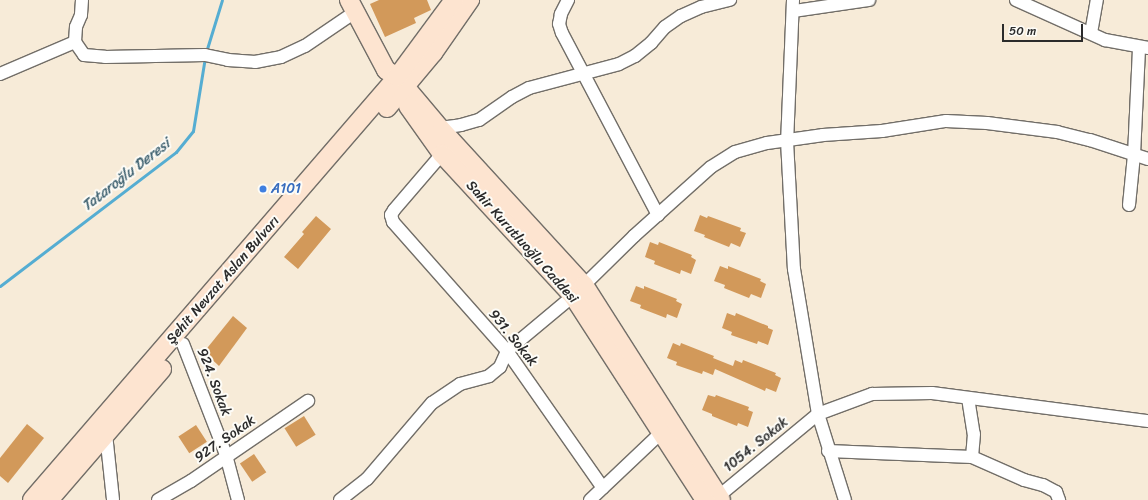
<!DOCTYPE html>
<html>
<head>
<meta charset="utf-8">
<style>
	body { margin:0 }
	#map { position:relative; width:1148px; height:500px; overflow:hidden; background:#f7ebd8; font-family:Sriracha,sans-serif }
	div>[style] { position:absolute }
	.stream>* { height:3px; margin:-1.5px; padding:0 1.5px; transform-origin:1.5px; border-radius:1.5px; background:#55add2 }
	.building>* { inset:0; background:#d2995a; transform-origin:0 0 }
	.roads { filter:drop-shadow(1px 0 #726e68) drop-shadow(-1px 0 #726e68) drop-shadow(0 1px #726e68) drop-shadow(0 -1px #726e68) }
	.street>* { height:12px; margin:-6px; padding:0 6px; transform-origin:6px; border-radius:6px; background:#fff }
	.secondary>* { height:18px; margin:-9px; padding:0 9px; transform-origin:9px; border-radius:9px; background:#fde4d0 }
	.dots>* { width:11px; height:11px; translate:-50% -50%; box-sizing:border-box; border:2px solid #fdfcf7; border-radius:50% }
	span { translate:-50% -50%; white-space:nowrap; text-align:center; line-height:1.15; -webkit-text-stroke:4px #fdfcf7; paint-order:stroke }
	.shop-label { font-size:14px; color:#366cbe }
	.left { translate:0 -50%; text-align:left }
	.street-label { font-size:14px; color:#2b2b2b }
	.water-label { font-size:15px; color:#3c5f6e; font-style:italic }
	.scale { position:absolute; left:1002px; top:24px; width:81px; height:18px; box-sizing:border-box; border:2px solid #2b2b2b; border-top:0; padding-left:5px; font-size:12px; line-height:14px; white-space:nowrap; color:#2b2b2b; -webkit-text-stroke:3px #fdfcf7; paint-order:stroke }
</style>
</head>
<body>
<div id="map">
	<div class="stream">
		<i style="left:206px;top:52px;width:54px;rotate:-72.9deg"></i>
		<i style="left:0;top:286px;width:221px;rotate:-37.3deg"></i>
		<i style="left:176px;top:152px;width:27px;rotate:-51deg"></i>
		<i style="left:193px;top:131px;width:75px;rotate:-80.8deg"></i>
	</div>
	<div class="building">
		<i style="clip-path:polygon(379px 0,427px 0,431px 10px,414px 18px,416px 23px,385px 37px,370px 4px)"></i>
		<i style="clip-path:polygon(700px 215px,707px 218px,708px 216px,741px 228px,740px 231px,746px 233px,740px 247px,731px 243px,729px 247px,704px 237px,705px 235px,694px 231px)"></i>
		<i style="clip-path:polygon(316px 216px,331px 229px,298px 269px,284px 257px,304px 234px,302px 232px)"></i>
		<i style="clip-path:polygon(650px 242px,658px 245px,659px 242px,692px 255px,691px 257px,696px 260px,691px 274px,681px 270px,680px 274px,654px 264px,655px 261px,645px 257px)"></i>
		<i style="clip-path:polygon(720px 266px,728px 269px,728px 266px,761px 279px,760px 281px,766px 284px,761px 298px,751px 294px,749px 298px,724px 288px,725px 285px,714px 281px)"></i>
		<i style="clip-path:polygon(636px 286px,644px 289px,644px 286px,677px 299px,676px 301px,682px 304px,677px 318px,667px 314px,666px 318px,640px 308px,641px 305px,630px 301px)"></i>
		<i style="clip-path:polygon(727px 313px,735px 316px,736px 313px,768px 326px,768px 328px,773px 330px,768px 345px,758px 341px,757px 344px,731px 335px,732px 332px,722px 328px)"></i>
		<i style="clip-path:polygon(233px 316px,247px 328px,219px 366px,204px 352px)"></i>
		<i style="clip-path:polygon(673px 343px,680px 346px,681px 343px,714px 356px,713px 358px,733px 366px,735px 360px,742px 363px,743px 360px,776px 373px,775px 375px,781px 378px,776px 392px,766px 388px,765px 391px,715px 369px,713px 375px,703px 371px,702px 374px,676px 365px,677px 362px,667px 358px)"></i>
		<i style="clip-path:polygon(708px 395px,715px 397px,716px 395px,749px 407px,748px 410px,753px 412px,748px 427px,738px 423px,737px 426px,712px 416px,712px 414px,702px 410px)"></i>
		<i style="left:304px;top:416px;width:22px;height:23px;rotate:58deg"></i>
		<i style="clip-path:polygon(27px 424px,44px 438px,8px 483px,0 476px,0 458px)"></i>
		<i style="left:196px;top:425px;width:20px;height:21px;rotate:57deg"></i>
		<i style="left:254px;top:454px;width:22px;height:17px;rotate:56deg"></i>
	</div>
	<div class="roads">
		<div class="street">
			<i style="left:82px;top:0;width:15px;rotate:94deg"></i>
			<i style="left:81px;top:15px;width:13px;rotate:113deg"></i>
			<i style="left:76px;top:27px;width:15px;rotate:94deg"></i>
			<i style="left:75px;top:42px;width:16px;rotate:55deg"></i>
			<i style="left:84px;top:55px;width:21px;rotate:5deg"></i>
			<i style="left:105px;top:57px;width:100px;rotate:-1.1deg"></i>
			<i style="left:205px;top:55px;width:24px;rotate:12deg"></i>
			<i style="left:228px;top:60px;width:27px;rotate:4deg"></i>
			<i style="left:255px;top:62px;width:26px;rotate:-11deg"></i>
			<i style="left:281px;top:57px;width:26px;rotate:-25deg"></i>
			<i style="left:305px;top:46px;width:60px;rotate:-34.2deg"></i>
			<i style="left:568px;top:0;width:16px;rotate:117deg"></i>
			<i style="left:561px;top:14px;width:10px;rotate:101deg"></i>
			<i style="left:559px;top:24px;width:9px;rotate:72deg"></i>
			<i style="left:562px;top:33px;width:206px;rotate:62.2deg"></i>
			<i style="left:793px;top:0;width:141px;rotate:92.4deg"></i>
			<i style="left:787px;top:141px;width:128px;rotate:86.9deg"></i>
			<i style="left:794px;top:269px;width:147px;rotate:80.6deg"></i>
			<i style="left:818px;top:414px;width:90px;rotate:72.6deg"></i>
			<i style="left:1016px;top:0;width:98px;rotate:24.2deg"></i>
			<i style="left:1105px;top:40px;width:44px;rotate:10.5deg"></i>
			<i style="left:794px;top:11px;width:76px;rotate:-8.3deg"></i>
			<i style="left:1091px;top:33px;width:34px;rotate:-80deg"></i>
			<i style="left:0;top:74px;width:82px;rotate:-23.1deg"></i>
			<i style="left:440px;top:128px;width:21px;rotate:-8deg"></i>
			<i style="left:461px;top:125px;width:19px;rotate:-16deg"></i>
			<i style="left:479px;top:120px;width:40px;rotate:-34.9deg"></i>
			<i style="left:512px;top:97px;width:19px;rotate:-28deg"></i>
			<i style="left:529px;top:88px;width:93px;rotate:-14.9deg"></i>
			<i style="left:619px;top:64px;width:18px;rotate:-27deg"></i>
			<i style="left:635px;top:56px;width:21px;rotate:-39deg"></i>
			<i style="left:651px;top:43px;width:21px;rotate:-49deg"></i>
			<i style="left:665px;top:27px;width:19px;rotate:-35deg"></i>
			<i style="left:681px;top:16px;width:22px;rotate:-24deg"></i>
			<i style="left:701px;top:7px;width:30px;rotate:-14deg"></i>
			<i style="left:442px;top:154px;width:74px;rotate:130.6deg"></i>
			<i style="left:394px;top:210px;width:6px;rotate:121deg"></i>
			<i style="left:391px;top:215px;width:7px;rotate:74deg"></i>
			<i style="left:393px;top:222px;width:172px;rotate:48.5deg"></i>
			<i style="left:507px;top:351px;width:167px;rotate:55deg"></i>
			<i style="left:1129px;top:205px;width:50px;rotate:-84.3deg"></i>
			<i style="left:1134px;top:155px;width:108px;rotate:-87.3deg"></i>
			<i style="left:183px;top:344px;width:119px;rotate:68.8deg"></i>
			<i style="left:226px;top:455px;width:47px;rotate:75.1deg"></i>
			<i style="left:968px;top:398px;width:36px;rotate:81deg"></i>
			<i style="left:974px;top:434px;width:23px;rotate:95deg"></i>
			<i style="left:106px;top:434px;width:66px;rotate:83.9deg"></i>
			<i style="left:828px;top:451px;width:144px;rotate:2.4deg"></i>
			<i style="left:972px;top:457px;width:57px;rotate:23.9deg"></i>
			<i style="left:1024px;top:480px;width:20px;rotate:15deg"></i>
			<i style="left:1043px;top:485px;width:15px;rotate:28deg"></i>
			<i style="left:1056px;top:492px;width:9px;rotate:69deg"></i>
			<i style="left:158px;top:500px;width:38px;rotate:-30deg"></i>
			<i style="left:191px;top:481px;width:142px;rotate:-34.4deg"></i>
			<i style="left:340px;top:500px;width:34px;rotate:-38deg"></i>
			<i style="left:367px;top:479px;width:100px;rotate:-49.5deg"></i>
			<i style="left:432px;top:403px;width:34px;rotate:-34deg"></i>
			<i style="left:460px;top:384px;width:30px;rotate:-15deg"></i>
			<i style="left:489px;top:376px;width:14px;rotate:-39deg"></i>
			<i style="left:500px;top:367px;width:17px;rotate:-66deg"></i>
			<i style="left:507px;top:351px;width:86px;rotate:-39.8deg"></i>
			<i style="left:573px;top:296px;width:86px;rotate:-44.5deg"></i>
			<i style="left:634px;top:236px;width:103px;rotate:-41.9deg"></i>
			<i style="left:711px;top:167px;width:28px;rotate:-32deg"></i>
			<i style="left:735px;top:152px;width:33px;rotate:-16deg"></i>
			<i style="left:767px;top:143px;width:57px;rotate:-8.1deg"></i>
			<i style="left:823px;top:135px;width:59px;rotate:-3.9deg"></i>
			<i style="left:882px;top:131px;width:65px;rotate:-8.9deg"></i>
			<i style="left:946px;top:121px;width:41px;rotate:2.8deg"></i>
			<i style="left:987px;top:123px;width:71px;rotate:7.3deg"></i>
			<i style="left:1057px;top:132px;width:34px;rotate:14deg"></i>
			<i style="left:1090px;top:140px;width:61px;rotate:18.1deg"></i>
			<i style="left:590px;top:500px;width:99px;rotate:-43.4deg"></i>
			<i style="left:714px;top:500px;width:135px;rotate:-39.6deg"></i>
			<i style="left:818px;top:414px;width:58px;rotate:-20.3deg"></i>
			<i style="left:872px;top:394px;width:60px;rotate:-1deg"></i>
			<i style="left:932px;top:393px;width:218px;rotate:7.4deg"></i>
		</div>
		<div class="secondary">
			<i style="left:349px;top:0;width:79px;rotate:62.1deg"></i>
			<i style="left:386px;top:70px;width:13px;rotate:32deg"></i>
			<i style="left:397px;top:77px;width:67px;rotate:49.9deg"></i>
			<i style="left:440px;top:128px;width:213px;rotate:47.5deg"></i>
			<i style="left:584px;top:285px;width:255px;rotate:57.5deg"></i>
			<i style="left:408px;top:106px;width:59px;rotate:54.7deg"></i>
			<i style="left:442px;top:154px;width:193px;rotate:47.3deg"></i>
			<i style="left:573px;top:296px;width:243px;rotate:57.1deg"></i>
			<i style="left:387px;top:108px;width:72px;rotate:-50.1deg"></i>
			<i style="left:433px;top:53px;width:65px;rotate:-55.1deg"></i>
			<i style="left:32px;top:500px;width:559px;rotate:-49.21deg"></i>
			<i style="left:397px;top:77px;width:96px;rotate:-53.5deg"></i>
			<i style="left:49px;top:500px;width:173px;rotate:-49.2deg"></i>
		</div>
	</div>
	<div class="dots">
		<i style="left:263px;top:189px;background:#3f7fe0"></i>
	</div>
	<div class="shop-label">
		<span class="left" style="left:271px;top:189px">A101</span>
	</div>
	<div class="street-label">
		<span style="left:522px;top:242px;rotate:48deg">Sahir Kurutluoğlu Caddesi</span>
		<span style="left:223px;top:280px;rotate:-49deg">Şehit Nevzat Aslan Bulvarı</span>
		<span style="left:513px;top:338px;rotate:51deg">931. Sokak</span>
		<span style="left:214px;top:382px;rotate:69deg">924. Sokak</span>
		<span style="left:225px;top:439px;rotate:-35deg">927. Sokak</span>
		<span style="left:756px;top:445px;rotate:-39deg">1054. Sokak</span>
	</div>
	<div class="water-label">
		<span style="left:126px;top:175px;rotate:-38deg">Tataroğlu Deresi</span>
	</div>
	<div class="scale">50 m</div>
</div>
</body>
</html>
